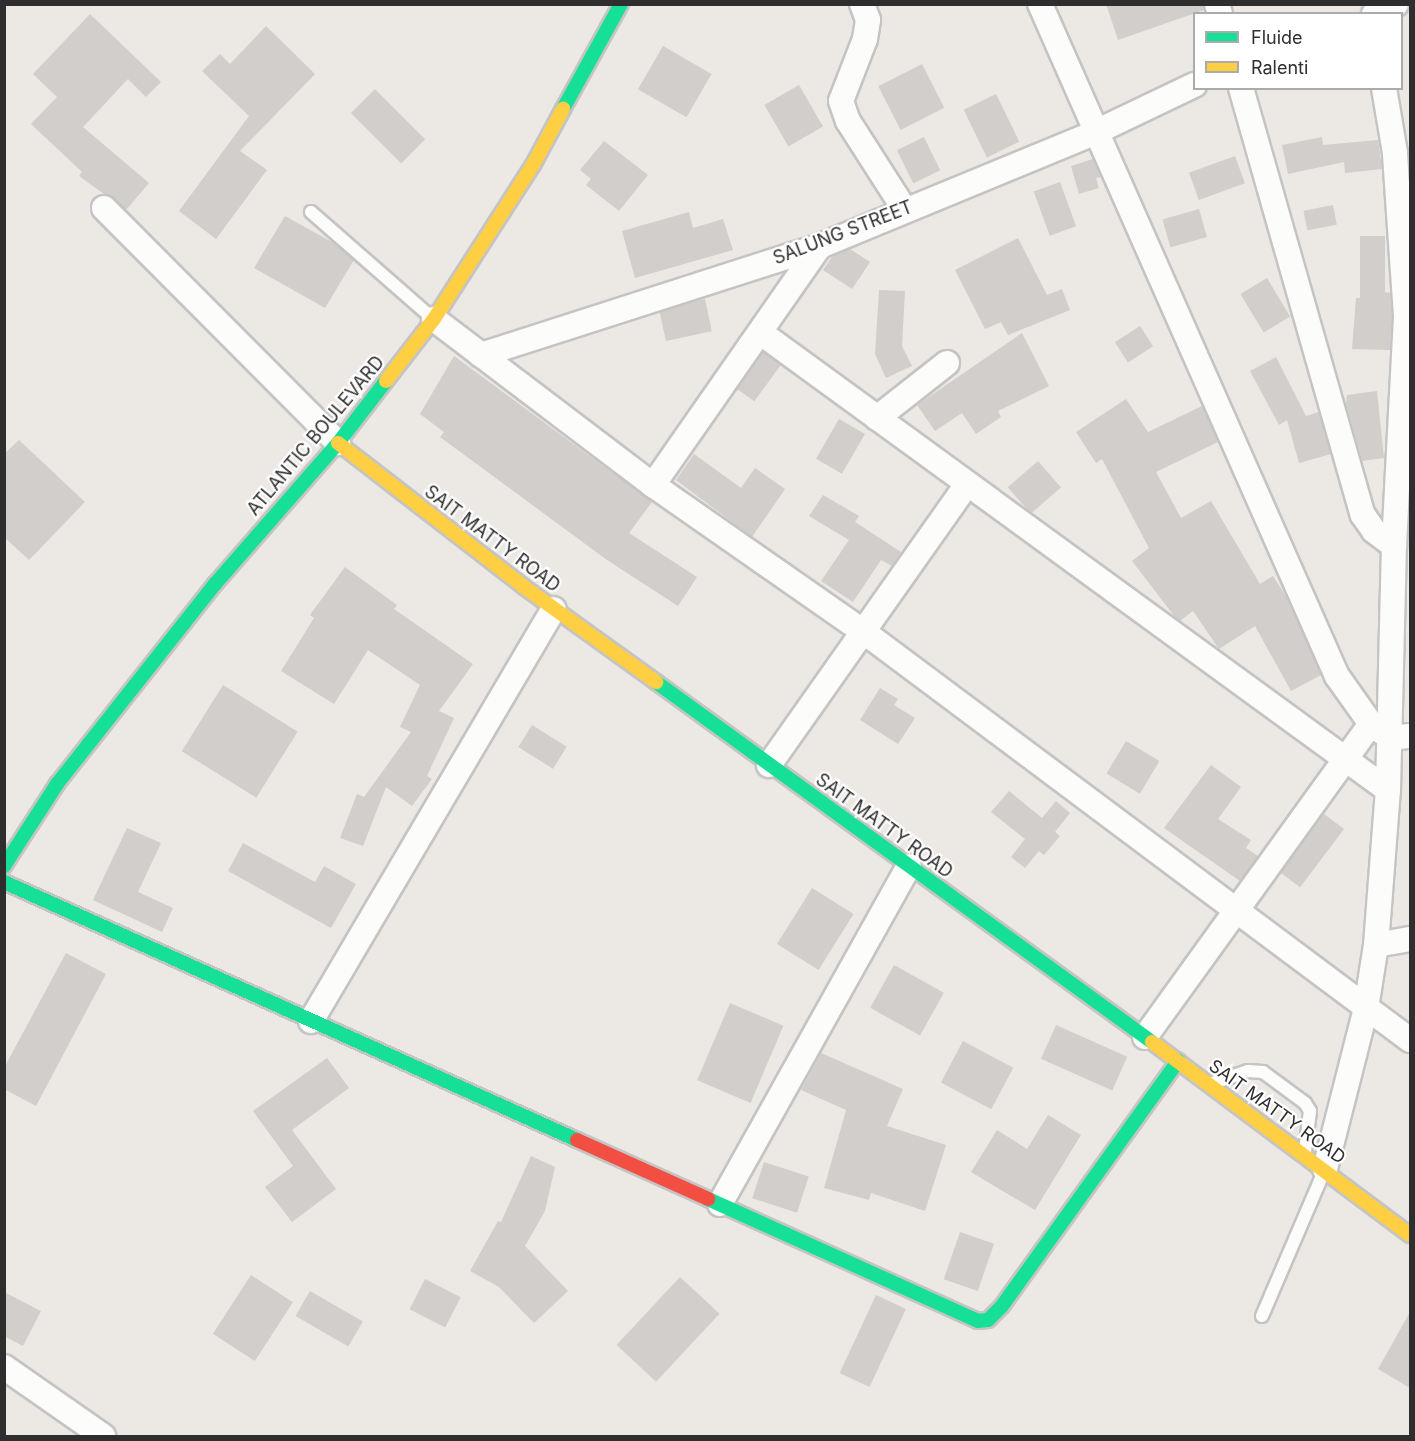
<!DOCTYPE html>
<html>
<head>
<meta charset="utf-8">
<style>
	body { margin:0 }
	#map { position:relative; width:1415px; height:1441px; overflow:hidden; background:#ece8e4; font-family:Inter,sans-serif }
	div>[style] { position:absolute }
	.building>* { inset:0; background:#d1cecb; transform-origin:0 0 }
	.roads { filter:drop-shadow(2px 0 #c5c4c5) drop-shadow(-2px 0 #c5c4c5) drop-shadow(0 2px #c5c4c5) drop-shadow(0 -2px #c5c4c5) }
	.lane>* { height:12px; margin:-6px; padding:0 6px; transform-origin:6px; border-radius:6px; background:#fcfcfb }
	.street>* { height:24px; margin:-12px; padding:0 12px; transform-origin:12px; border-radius:12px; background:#fcfcfb }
	.fast>* { height:14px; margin:-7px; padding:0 7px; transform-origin:7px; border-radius:7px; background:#16e098 }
	.slow>* { height:14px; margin:-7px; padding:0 7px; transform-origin:7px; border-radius:7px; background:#ffcf43 }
	.jam>* { height:14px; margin:-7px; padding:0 7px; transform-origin:7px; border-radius:7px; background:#f24e42 }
	span { translate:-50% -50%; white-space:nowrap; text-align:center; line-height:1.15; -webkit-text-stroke:4.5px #fff; paint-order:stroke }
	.street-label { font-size:18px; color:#2e2e2e }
	.frame { position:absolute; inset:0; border:6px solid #2e2e2e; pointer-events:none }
	.legend { position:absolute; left:1193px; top:12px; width:210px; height:78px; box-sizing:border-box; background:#fff; border:2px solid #ababab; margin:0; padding:8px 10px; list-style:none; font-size:18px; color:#2e2e2e }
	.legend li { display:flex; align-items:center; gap:12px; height:30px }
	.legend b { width:30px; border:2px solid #ababab }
</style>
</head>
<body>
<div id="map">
	<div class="building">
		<i style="clip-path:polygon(1106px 4px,1203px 4px,1204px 10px,1118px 40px)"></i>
		<i style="clip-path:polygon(90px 14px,161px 82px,146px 97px,128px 79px,83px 127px,149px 183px,126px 210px,79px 176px,82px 172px,31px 124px,57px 97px,33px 74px)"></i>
		<i style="clip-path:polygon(266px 26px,315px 74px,240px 151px,267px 170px,216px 239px,179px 211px,249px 116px,202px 71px,220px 54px,230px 64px)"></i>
		<i style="left:663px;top:46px;width:56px;height:50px;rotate:30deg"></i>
		<i style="left:922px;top:64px;width:49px;height:49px;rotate:63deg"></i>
		<i style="left:799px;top:85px;width:48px;height:40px;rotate:60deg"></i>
		<i style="left:375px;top:89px;width:71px;height:34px;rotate:45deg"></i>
		<i style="left:996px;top:94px;width:53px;height:36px;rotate:64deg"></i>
		<i style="left:924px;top:137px;width:37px;height:30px;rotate:64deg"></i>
		<i style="clip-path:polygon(1322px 137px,1323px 145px,1378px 140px,1382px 169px,1345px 173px,1344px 162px,1288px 174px,1282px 145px)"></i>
		<i style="clip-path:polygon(604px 141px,648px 175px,619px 211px,586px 185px,591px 179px,580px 170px)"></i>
		<i style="left:1235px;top:156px;width:29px;height:49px;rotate:70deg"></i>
		<i style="clip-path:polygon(1093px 159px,1101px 177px,1096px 178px,1099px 188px,1079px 194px,1071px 166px)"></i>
		<i style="left:1060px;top:182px;width:47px;height:28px;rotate:70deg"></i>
		<i style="left:1333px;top:205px;width:20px;height:30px;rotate:79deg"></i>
		<i style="left:1199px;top:209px;width:29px;height:38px;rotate:74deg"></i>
		<i style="clip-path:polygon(689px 212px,693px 228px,723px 219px,733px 250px,635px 278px,622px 231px)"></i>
		<i style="clip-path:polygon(285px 216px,332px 242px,354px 260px,325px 308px,254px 268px)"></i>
		<i style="clip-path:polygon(1360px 236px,1385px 236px,1385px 292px,1390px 293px,1392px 316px,1390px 350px,1352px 349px,1356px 298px,1360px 298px)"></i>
		<i style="clip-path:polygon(1018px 238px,1047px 295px,1062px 289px,1070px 310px,1008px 335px,1001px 322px,985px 329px,955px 270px)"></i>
		<i style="clip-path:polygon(850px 249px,870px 262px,852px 289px,823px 270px,832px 257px)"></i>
		<i style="left:1267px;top:278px;width:45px;height:31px;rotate:59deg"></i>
		<i style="clip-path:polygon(879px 290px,905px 291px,902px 346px,912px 366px,886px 378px,875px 354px)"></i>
		<i style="left:705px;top:299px;width:33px;height:47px;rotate:78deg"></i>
		<i style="left:1140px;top:326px;width:24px;height:30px;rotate:57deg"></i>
		<i style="clip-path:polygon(1022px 333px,1049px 386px,998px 411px,1001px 417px,976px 434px,962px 413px,935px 431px,917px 405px)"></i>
		<i style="left:763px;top:352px;width:22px;height:45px;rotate:36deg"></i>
		<i style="clip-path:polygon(454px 356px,652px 502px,629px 533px,697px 577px,678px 606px,607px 560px,440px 437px,444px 432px,420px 414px)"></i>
		<i style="clip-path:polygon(1276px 357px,1306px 416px,1319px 412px,1331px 454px,1299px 463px,1287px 420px,1279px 425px,1250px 371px)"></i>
		<i style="clip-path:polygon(1377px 391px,1384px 458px,1362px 461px,1346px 404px,1347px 395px)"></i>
		<i style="clip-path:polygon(1126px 399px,1148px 432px,1202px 406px,1218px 442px,1156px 472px,1181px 518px,1211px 501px,1260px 584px,1273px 576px,1286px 596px,1321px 675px,1291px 691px,1255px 626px,1219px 649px,1193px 611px,1180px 621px,1175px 617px,1132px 561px,1149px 548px,1102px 459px,1096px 463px,1076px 432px)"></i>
		<i style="left:839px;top:419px;width:30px;height:46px;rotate:30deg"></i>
		<i style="clip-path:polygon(19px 440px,85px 502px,29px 560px,4px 537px,4px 454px)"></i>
		<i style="clip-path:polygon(694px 454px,741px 488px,755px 468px,785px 489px,752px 537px,676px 480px)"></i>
		<i style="left:1038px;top:461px;width:35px;height:40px;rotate:49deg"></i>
		<i style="clip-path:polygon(823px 495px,859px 516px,855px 522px,901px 552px,892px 566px,881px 560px,853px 602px,821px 581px,849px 540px,809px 516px)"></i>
		<i style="clip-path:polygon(345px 567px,397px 605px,394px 609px,473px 664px,439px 711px,454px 718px,427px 776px,432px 779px,412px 806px,386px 787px,363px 846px,340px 838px,357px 794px,364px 797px,411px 732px,400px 727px,420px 685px,368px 650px,334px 704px,281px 671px,314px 618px,310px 615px)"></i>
		<i style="left:223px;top:685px;width:88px;height:78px;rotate:32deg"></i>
		<i style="clip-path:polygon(880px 688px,898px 699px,894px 705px,915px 718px,898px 744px,860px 720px)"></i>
		<i style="left:532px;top:725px;width:41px;height:26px;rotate:32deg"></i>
		<i style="left:1126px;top:741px;width:39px;height:38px;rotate:31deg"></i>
		<i style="clip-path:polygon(1211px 765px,1241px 787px,1218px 819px,1251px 840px,1246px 848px,1258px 856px,1240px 881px,1164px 828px)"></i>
		<i style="clip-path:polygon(1009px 791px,1042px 818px,1056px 801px,1070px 813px,1055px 832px,1060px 836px,1044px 855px,1039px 851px,1025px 868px,1011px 857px,1025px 839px,991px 812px)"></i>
		<i style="left:1324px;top:814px;width:25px;height:73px;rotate:37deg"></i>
		<i style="clip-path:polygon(127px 828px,161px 843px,138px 892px,173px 908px,162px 932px,93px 900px)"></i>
		<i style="clip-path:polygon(243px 843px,315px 882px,324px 866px,356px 884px,331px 928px,228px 871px)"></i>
		<i style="left:812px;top:888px;width:49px;height:66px;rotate:32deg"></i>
		<i style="clip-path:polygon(66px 953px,106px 974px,36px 1106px,4px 1089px,4px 1068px)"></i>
		<i style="left:894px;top:965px;width:57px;height:49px;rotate:29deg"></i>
		<i style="left:730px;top:1003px;width:58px;height:84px;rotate:23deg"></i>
		<i style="left:1056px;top:1025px;width:78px;height:37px;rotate:24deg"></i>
		<i style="left:963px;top:1041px;width:57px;height:47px;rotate:28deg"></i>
		<i style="clip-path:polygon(821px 1053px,903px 1089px,887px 1126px,946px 1145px,925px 1211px,871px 1193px,869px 1200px,824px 1188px,846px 1110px,801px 1090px)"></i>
		<i style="clip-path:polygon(327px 1058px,349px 1088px,292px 1130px,336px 1189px,292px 1222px,265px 1187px,293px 1166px,253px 1111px)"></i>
		<i style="clip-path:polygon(1048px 1115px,1081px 1135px,1035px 1210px,971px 1172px,997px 1130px,1027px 1149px)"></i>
		<i style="clip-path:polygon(531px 1156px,555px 1167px,545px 1211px,525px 1246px,568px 1291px,534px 1323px,499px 1287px,470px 1271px,498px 1221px,501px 1222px)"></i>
		<i style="left:764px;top:1162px;width:47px;height:38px;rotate:18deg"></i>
		<i style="left:960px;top:1232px;width:36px;height:50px;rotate:19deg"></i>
		<i style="left:251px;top:1275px;width:50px;height:70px;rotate:33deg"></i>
		<i style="left:680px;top:1277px;width:54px;height:93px;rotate:43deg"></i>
		<i style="left:425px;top:1279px;width:40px;height:34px;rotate:27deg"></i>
		<i style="left:310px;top:1291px;width:61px;height:29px;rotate:30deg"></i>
		<i style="clip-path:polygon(4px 1292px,41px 1311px,23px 1346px,4px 1336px)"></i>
		<i style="left:876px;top:1295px;width:33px;height:86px;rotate:25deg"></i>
		<i style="clip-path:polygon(1410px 1312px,1410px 1388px,1378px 1369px)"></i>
	</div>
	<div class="roads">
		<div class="lane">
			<i style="left:311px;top:212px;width:161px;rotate:41.2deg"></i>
			<i style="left:1213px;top:1083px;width:37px;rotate:-19deg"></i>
			<i style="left:1248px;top:1071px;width:15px;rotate:4deg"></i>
			<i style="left:1263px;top:1072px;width:52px;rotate:36.4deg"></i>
			<i style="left:1305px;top:1103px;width:9px;rotate:58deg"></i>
			<i style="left:1310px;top:1111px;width:40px;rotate:97.1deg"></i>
			<i style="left:1262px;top:1316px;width:158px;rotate:-66.8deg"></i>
		</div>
		<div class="street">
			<i style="left:862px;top:4px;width:17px;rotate:69deg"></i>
			<i style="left:868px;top:20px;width:19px;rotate:99deg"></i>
			<i style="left:865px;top:39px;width:66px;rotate:111.2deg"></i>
			<i style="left:841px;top:101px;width:21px;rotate:71deg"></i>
			<i style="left:848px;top:121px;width:106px;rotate:57.4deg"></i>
			<i style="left:1040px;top:4px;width:735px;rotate:66.16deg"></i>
			<i style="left:1337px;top:676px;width:59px;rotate:54.7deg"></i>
			<i style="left:1371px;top:724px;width:24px;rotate:36deg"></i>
			<i style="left:1390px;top:738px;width:20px;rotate:-6deg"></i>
			<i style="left:1217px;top:4px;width:10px;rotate:73deg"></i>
			<i style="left:1374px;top:14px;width:24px;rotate:-24deg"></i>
			<i style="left:1241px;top:88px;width:444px;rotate:74.1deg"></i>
			<i style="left:1363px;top:515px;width:19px;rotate:55deg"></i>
			<i style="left:1374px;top:531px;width:25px;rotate:37deg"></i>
			<i style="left:104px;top:208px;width:332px;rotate:45.1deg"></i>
			<i style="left:434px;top:319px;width:275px;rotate:37.2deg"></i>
			<i style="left:653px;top:485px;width:257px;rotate:34.9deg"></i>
			<i style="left:864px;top:632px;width:682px;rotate:36.77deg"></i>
			<i style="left:761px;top:333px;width:776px;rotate:36.09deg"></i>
			<i style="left:481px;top:355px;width:356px;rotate:-17.8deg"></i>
			<i style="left:820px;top:246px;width:299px;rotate:-22.4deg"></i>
			<i style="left:1096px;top:132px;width:109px;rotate:-25.6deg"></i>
			<i style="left:877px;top:418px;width:89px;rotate:-38.2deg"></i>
			<i style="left:653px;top:485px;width:292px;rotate:-55.1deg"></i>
			<i style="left:769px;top:765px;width:344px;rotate:-54.8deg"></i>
			<i style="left:1376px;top:945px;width:35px;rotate:-10deg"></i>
			<i style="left:311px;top:1021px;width:478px;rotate:-59.5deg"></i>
			<i style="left:1145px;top:1037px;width:386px;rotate:-54.2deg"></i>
			<i style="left:1325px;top:1169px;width:166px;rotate:-75.7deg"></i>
			<i style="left:1366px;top:1008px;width:64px;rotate:-81deg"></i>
			<i style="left:1376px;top:945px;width:155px;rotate:-85.6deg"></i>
			<i style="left:1388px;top:790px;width:244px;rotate:-88.6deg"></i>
			<i style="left:1394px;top:546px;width:230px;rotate:-87deg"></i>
			<i style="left:1406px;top:316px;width:163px;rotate:-93.9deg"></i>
			<i style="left:1395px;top:153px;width:66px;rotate:-99.6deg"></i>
			<i style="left:720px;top:1204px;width:387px;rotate:-60.8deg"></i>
			<i style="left:4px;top:1367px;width:121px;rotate:34.9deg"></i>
		</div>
		<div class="fast">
			<i style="left:563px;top:109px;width:120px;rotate:-61.1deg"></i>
			<i style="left:656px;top:682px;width:613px;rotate:35.97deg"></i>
			<i style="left:4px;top:866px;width:98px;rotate:-57.1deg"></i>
			<i style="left:57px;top:784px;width:255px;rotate:-51.7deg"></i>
			<i style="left:215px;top:584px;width:187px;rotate:-48.9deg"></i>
			<i style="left:338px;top:443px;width:78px;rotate:-52.3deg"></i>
			<i style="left:4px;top:882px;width:628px;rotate:24.24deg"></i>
			<i style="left:708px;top:1199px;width:296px;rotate:24.3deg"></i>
			<i style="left:978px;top:1321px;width:10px;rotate:-6deg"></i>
			<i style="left:988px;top:1320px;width:20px;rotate:-45deg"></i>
			<i style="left:1002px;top:1306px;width:302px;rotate:-54.3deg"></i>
		</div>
		<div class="slow">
			<i style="left:386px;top:381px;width:78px;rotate:-52.3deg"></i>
			<i style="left:434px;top:319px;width:183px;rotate:-57.3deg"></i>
			<i style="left:533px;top:165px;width:64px;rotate:-61.8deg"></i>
			<i style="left:338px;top:443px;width:235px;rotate:37.7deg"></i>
			<i style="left:524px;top:587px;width:163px;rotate:35.7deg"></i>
			<i style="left:1152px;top:1042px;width:322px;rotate:36.8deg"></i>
		</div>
		<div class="jam">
			<i style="left:577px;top:1140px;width:144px;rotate:24.2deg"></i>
		</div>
	</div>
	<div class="street-label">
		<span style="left:843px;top:233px;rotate:-21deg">SALUNG STREET</span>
		<span style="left:316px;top:436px;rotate:-50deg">ATLANTIC BOULEVARD</span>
		<span style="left:492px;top:539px;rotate:37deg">SAIT MATTY ROAD</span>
		<span style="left:884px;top:826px;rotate:36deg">SAIT MATTY ROAD</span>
		<span style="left:1277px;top:1112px;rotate:36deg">SAIT MATTY ROAD</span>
	</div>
	<div class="frame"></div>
	<ul class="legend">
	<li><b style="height:8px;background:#16e098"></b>Fluide</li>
	<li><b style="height:8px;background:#ffcf43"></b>Ralenti</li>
	</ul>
</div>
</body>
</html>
